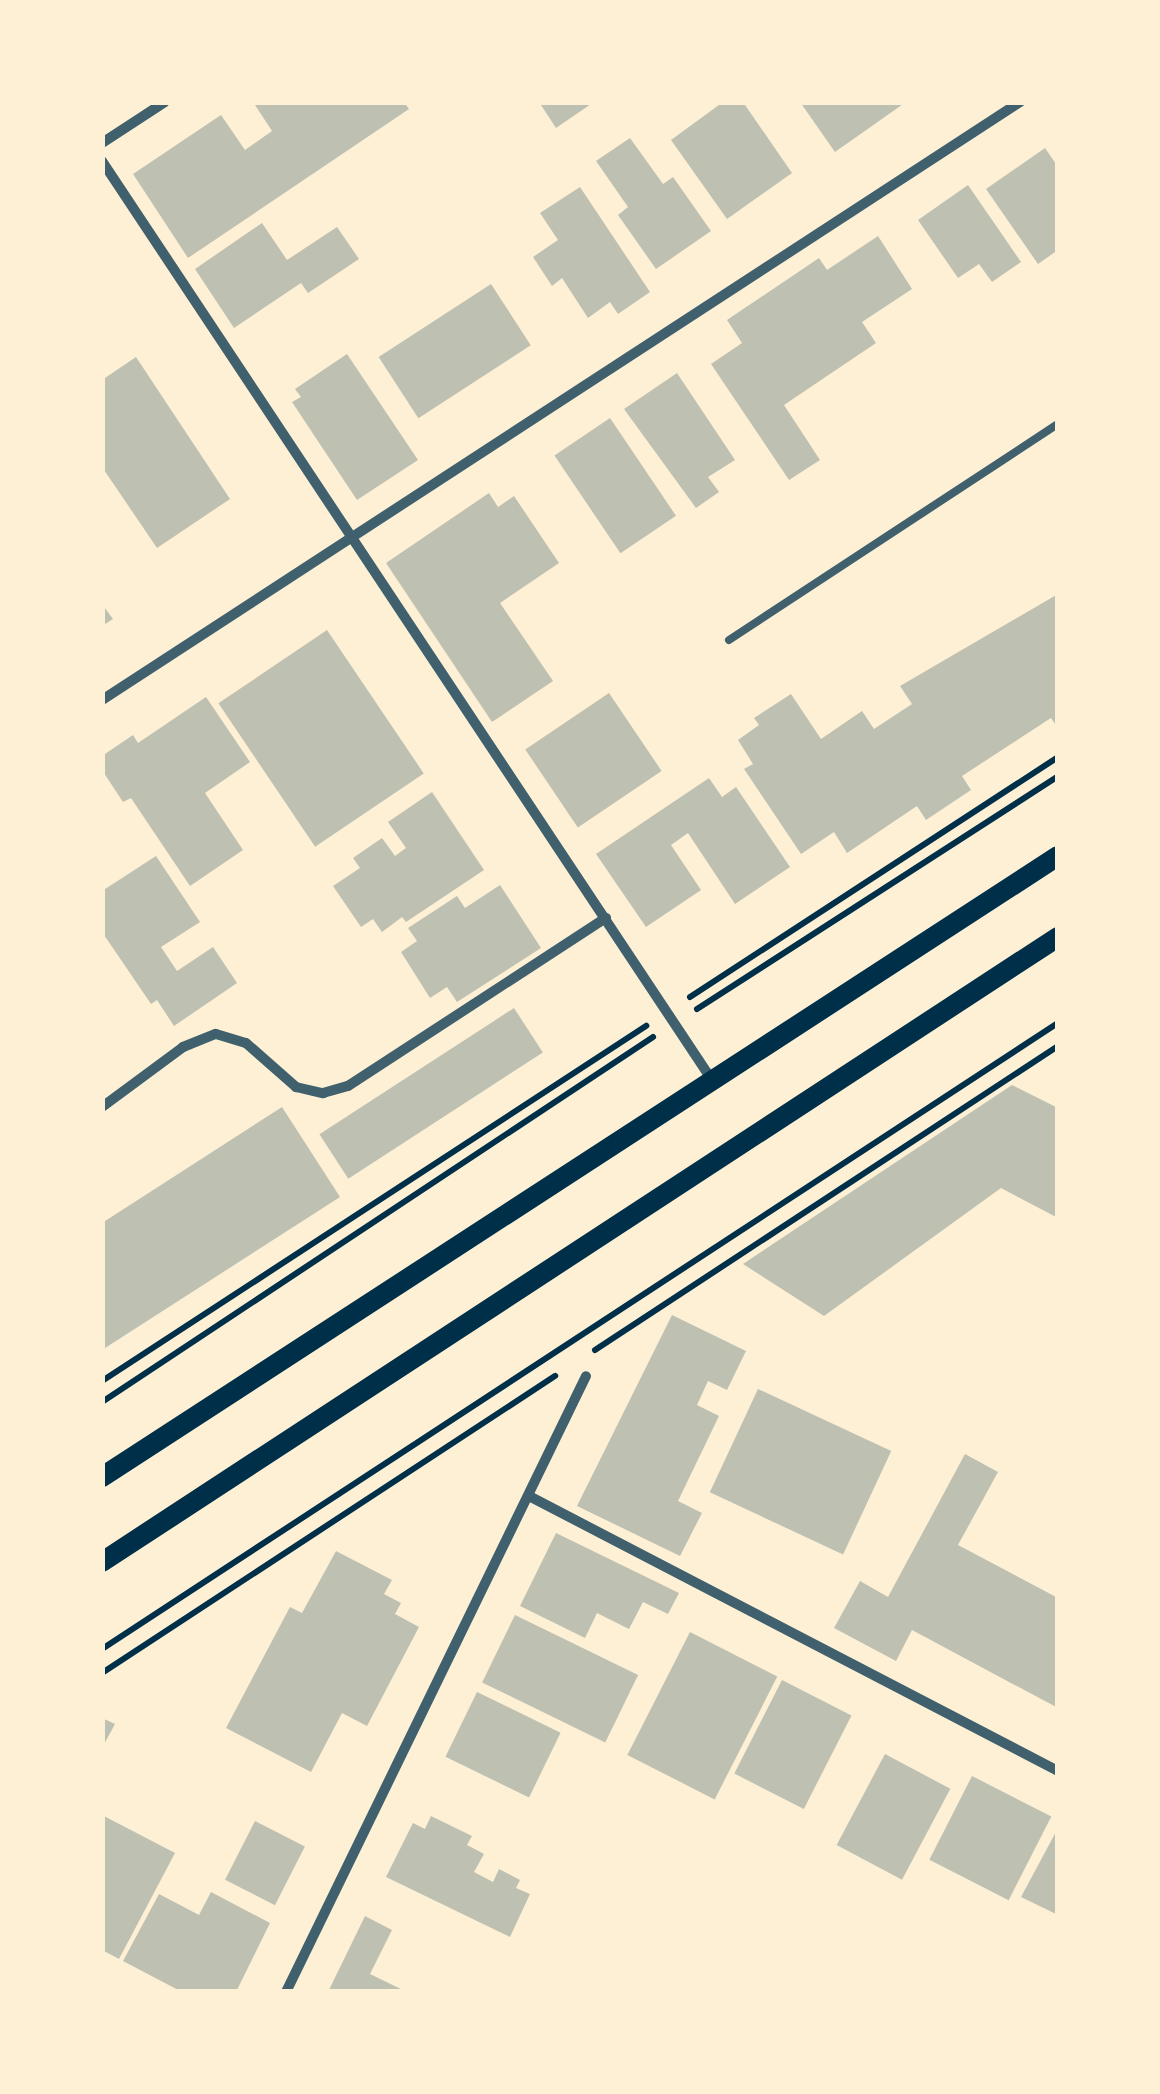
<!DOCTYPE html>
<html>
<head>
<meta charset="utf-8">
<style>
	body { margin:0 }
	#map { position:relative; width:1160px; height:2094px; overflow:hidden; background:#fdf0d5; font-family:"Work Sans",sans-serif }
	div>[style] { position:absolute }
	.building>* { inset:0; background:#bec0b2; transform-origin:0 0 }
	.path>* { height:6px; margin:-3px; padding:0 3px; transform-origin:3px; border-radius:3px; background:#003049 }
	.service>* { height:8px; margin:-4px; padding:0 4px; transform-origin:4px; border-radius:4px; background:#3f606c }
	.minor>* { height:10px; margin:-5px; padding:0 5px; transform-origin:5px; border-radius:5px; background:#3f606c }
	.secondary>* { height:20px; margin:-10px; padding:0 10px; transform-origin:10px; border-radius:10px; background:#003049 }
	span { translate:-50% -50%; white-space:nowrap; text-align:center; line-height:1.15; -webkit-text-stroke:9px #fdf0d5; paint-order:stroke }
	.frame { position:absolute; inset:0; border:105px solid #fdf0d5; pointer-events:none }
</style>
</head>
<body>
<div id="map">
	<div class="building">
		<i style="clip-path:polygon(253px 102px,404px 102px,409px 109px,188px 258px,133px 174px,221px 115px,245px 150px,272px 131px)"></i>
		<i style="clip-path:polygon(539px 102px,594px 102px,556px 128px)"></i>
		<i style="clip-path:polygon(723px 102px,743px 102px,792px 173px,727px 219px,671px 140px)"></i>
		<i style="clip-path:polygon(800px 102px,906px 102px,835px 152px)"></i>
		<i style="clip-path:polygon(630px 138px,663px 184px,673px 177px,711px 231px,656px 269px,618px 215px,628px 207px,596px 161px)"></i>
		<i style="clip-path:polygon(1045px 148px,1058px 167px,1058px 250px,1038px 264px,986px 189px)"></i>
		<i style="clip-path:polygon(968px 185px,1021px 262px,992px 282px,979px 264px,958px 278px,918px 220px)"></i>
		<i style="clip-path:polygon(580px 187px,650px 292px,618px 314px,610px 302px,588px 318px,562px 278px,552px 286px,533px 257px,558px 240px,540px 213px)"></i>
		<i style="clip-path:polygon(262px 223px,287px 260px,337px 227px,359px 259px,308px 293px,301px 283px,234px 328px,195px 269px)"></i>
		<i style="clip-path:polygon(878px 236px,912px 289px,862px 322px,876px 343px,784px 405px,820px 460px,789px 480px,711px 364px,742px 343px,727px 320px,819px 258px,827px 270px)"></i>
		<i style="left:491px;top:284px;width:73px;height:134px;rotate:57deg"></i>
		<i style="clip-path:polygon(347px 354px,418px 460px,357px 500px,292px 402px,301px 397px,295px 389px)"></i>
		<i style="clip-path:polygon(136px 357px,230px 499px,157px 548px,102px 467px,102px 380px)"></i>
		<i style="clip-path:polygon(677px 373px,735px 460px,708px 477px,719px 492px,696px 508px,624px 409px)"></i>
		<i style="left:610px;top:418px;width:118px;height:67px;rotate:56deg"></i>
		<i style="clip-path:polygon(489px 493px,498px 507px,514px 496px,559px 563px,500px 603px,553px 681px,492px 722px,386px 563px)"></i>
		<i style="clip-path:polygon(1058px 594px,1058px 728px,1051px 718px,962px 776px,971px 790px,926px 820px,917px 806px,847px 853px,834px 832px,801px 854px,744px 769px,753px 764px,738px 740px,759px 725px,754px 718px,791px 694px,821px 739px,862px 711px,874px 729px,912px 704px,900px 686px)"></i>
		<i style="clip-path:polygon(102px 604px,113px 619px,102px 626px)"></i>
		<i style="left:327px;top:630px;width:173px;height:131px;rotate:56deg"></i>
		<i style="left:609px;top:693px;width:94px;height:101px;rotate:56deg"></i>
		<i style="clip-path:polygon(206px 697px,250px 762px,205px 793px,243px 850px,190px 886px,131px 798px,123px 802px,102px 770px,102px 756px,133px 735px,138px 743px)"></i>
		<i style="clip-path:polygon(709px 778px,722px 797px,736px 787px,790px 867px,735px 904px,688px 833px,671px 845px,701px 890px,646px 927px,596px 854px)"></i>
		<i style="clip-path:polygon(432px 792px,484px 870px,406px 922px,402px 917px,382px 932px,373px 919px,361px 927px,333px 886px,360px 868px,353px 858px,382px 838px,395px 856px,406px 848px,388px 822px)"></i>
		<i style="clip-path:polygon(156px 856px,200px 922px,161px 947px,177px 971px,213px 947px,237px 983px,174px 1026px,157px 1000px,151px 1004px,102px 932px,102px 891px)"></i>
		<i style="clip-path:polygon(500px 885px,541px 948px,457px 1002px,447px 987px,430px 998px,401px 952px,417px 941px,408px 928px,457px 896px,465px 908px)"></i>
		<i style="left:514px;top:1008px;width:53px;height:232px;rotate:57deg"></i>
		<i style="clip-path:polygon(1012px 1085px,1058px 1108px,1058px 1218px,1001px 1188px,824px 1316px,743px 1264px)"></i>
		<i style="clip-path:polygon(282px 1107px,340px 1197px,102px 1350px,102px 1223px)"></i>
		<i style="clip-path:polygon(672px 1315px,746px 1351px,727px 1390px,708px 1381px,697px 1405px,719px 1416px,678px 1501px,702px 1513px,680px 1556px,577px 1506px)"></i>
		<i style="left:758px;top:1389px;width:147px;height:114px;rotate:25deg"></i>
		<i style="clip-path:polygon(965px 1454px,998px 1472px,958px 1545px,1058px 1598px,1058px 1708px,912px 1630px,896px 1661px,834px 1628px,860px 1581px,888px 1597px)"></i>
		<i style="clip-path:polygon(556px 1533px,679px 1593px,668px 1614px,643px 1602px,629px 1629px,597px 1613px,585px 1638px,520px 1606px)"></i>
		<i style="clip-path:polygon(336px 1551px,392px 1580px,384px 1594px,401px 1603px,395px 1614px,419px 1627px,367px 1726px,342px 1713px,311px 1772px,226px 1728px,290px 1607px,302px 1613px)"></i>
		<i style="left:515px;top:1615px;width:137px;height:75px;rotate:26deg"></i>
		<i style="left:690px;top:1632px;width:98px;height:138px;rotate:27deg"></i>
		<i style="left:782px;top:1680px;width:78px;height:105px;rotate:27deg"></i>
		<i style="left:477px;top:1692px;width:93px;height:72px;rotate:26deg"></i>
		<i style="clip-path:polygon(102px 1718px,115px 1724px,102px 1748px)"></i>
		<i style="left:885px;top:1754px;width:74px;height:103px;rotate:28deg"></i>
		<i style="left:972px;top:1776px;width:89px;height:94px;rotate:27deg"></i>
		<i style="clip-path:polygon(102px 1815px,175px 1853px,119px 1959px,102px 1950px)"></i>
		<i style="clip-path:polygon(431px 1816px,472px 1836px,467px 1845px,484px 1854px,474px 1872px,493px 1882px,499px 1869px,520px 1880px,516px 1888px,530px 1894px,510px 1937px,386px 1877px,413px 1823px,425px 1829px)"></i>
		<i style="left:255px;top:1821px;width:56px;height:66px;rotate:27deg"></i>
		<i style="clip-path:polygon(1058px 1828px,1058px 1915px,1021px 1897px)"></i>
		<i style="clip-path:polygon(211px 1892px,270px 1923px,236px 1992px,182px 1992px,123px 1961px,159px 1894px,199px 1915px)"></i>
		<i style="clip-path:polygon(365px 1916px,392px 1930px,370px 1974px,407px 1992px,328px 1992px)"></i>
	</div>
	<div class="path">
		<i style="left:690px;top:997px;width:439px;rotate:-33.1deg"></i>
		<i style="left:697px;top:1009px;width:430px;rotate:-32.8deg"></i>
		<i style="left:595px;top:1350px;width:554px;rotate:-33.29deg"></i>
		<i style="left:102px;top:1381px;width:650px;rotate:-33.13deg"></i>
		<i style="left:102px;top:1402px;width:661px;rotate:-33.52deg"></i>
		<i style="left:102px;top:1649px;width:1143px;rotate:-33.22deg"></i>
		<i style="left:102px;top:1673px;width:542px;rotate:-33.25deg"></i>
	</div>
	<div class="service">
		<i style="left:729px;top:640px;width:394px;rotate:-33.3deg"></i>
	</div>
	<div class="minor">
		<i style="left:102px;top:143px;width:75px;rotate:-33.1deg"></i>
		<i style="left:102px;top:161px;width:1103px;rotate:56.43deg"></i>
		<i style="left:102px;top:700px;width:1096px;rotate:-33.08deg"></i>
		<i style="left:102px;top:1107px;width:101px;rotate:-36.5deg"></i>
		<i style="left:183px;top:1047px;width:35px;rotate:-22deg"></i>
		<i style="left:216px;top:1034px;width:31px;rotate:17deg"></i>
		<i style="left:246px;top:1043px;width:67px;rotate:41.3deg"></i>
		<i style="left:296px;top:1087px;width:28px;rotate:13deg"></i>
		<i style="left:323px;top:1093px;width:26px;rotate:-16deg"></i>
		<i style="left:348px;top:1086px;width:308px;rotate:-33.1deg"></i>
		<i style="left:529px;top:1496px;width:596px;rotate:27.47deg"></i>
		<i style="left:286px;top:1992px;width:685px;rotate:-64.03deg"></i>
	</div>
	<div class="secondary">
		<i style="left:102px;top:1477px;width:1140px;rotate:-33.01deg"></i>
		<i style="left:102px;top:1562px;width:1142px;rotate:-33.18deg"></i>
	</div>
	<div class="frame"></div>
</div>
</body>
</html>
